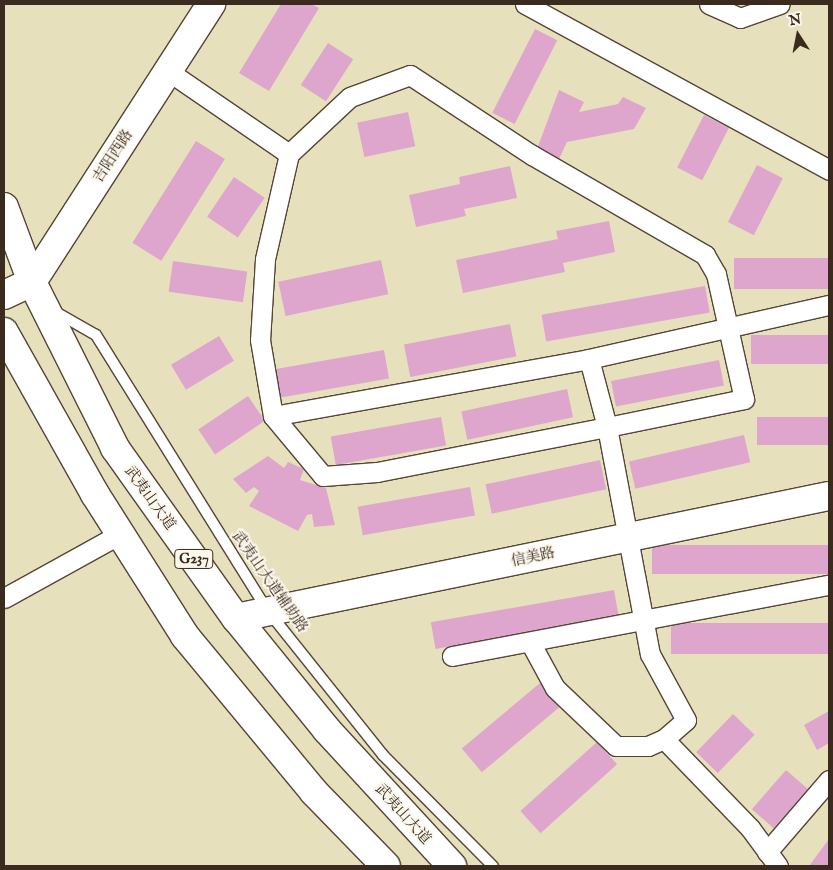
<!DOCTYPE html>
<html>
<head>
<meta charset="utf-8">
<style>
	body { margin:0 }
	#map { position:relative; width:833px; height:870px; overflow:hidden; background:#e7e0bc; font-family:"IM FELL English","Noto Serif SC",serif }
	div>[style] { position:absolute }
	.building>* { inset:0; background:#dea6cd; transform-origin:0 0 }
	.roads { filter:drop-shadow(1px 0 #554536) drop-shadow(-1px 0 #554536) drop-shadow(0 1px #554536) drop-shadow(0 -1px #554536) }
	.lane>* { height:10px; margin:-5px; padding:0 5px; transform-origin:5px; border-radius:5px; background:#fff }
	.street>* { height:19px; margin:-9.5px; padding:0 9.5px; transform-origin:9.5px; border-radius:9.5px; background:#fff }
	.secondary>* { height:28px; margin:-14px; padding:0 14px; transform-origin:14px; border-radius:14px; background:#fff }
	.highway>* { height:28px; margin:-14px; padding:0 14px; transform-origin:14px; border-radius:14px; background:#fff }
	span { translate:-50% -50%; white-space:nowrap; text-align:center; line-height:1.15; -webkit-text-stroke:4px #fbf7ec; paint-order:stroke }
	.shield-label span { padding:1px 4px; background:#fbf7ec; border:1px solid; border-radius:4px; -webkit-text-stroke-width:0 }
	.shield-label { font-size:14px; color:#3b2a1e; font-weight:700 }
	.street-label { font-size:15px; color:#3b2a1e }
	.frame { position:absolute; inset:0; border:5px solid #3b2a1e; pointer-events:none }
	.north { position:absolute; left:773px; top:10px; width:50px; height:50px; -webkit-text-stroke:4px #fbf7ec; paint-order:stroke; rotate:349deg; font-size:14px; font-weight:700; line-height:20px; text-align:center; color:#3b2a1e }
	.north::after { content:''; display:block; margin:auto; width:18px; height:22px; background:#3b2a1e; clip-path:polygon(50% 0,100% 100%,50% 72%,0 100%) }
</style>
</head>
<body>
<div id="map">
	<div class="building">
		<i style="clip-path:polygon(281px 4px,311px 4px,319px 8px,269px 91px,239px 73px)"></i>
		<i style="left:535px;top:29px;width:25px;height:94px;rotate:27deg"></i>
		<i style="left:328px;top:43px;width:30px;height:50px;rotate:33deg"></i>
		<i style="clip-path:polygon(559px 90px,584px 102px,579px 112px,618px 104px,623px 97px,646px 108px,634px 129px,567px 142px,559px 159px,537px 149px)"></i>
		<i style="left:408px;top:112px;width:35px;height:52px;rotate:78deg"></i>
		<i style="left:704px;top:115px;width:28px;height:59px;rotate:27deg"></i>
		<i style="left:196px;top:141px;width:34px;height:120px;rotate:32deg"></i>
		<i style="left:757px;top:165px;width:29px;height:64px;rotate:27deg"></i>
		<i style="clip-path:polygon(510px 166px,517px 198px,464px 209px,466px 216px,416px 227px,409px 195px,460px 184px,459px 177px)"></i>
		<i style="left:234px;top:177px;width:37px;height:48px;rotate:34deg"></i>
		<i style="clip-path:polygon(609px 221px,615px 252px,563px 263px,565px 272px,463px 293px,456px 260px,558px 239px,556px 231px)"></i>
		<i style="left:829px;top:258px;width:31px;height:95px;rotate:90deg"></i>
		<i style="left:381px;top:260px;width:35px;height:105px;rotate:78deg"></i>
		<i style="left:173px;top:261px;width:75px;height:31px;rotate:8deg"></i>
		<i style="left:705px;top:286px;width:27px;height:166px;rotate:80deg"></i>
		<i style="left:510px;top:324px;width:33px;height:108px;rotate:79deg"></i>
		<i style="left:829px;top:335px;width:29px;height:78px;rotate:90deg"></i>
		<i style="left:219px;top:336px;width:29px;height:56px;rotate:59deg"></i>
		<i style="left:384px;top:350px;width:29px;height:111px;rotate:80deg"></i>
		<i style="left:719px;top:360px;width:26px;height:110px;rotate:79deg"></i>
		<i style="left:567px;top:389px;width:29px;height:108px;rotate:78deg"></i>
		<i style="left:248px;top:396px;width:30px;height:60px;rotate:56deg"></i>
		<i style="left:441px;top:417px;width:29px;height:112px;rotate:80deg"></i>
		<i style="left:829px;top:417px;width:28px;height:72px;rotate:90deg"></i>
		<i style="left:744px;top:435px;width:28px;height:118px;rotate:77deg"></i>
		<i style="clip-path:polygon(268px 456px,284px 468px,288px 462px,304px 469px,300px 480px,326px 488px,335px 525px,314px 527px,312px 514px,307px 515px,298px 531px,249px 506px,259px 491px,254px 487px,246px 493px,233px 479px)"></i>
		<i style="left:600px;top:460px;width:30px;height:117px;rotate:78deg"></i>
		<i style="left:470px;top:487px;width:29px;height:114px;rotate:80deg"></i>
		<i style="left:829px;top:545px;width:29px;height:177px;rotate:90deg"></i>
		<i style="left:614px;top:590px;width:27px;height:186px;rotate:80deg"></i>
		<i style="left:829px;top:623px;width:31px;height:158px;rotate:90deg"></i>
		<i style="left:540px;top:683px;width:31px;height:102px;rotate:50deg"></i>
		<i style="clip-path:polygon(829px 711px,829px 743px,817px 750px,804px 725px)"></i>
		<i style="left:733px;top:714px;width:30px;height:53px;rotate:44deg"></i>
		<i style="left:597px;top:742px;width:30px;height:103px;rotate:48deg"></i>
		<i style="left:786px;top:770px;width:29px;height:52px;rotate:41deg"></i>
		<i style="clip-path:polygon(829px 839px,829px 866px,809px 866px)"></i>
	</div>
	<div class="roads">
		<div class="lane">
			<i style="left:54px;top:311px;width:48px;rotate:29.7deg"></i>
			<i style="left:96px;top:335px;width:325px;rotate:58.1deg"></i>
			<i style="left:268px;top:611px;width:184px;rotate:51.4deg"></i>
			<i style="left:383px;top:755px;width:156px;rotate:45.3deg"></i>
		</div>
		<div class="street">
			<i style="left:525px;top:4px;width:346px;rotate:28.6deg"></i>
			<i style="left:709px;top:4px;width:34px;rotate:24deg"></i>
			<i style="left:740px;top:18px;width:42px;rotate:-19.3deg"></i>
			<i style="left:168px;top:71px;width:147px;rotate:34.4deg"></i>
			<i style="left:289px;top:154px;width:83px;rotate:-43.1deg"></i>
			<i style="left:350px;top:97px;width:64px;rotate:-20.1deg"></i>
			<i style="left:410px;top:75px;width:146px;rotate:33.3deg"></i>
			<i style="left:532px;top:155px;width:200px;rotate:30deg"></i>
			<i style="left:705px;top:255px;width:22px;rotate:60deg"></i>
			<i style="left:716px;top:274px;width:128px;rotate:77.4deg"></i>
			<i style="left:744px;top:399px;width:140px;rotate:168.4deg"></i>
			<i style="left:607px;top:427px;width:231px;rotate:79.3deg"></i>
			<i style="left:650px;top:654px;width:75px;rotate:61.4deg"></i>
			<i style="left:686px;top:720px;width:29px;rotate:139deg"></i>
			<i style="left:664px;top:739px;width:124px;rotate:46deg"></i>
			<i style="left:750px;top:828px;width:47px;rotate:53.6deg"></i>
			<i style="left:289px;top:154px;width:108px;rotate:102.9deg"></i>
			<i style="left:265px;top:259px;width:81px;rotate:93.5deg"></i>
			<i style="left:260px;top:340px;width:77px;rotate:80.3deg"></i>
			<i style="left:273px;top:416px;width:78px;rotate:50.2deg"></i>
			<i style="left:323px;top:476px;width:54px;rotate:-4.2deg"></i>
			<i style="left:377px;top:472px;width:234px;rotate:-11.1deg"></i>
			<i style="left:607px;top:427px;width:70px;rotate:-104.8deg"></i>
			<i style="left:273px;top:416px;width:321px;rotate:-10.2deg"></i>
			<i style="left:589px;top:359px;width:246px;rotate:-12.7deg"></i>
			<i style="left:4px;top:598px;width:132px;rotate:-28.9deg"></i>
			<i style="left:530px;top:642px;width:52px;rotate:61.5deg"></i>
			<i style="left:555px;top:688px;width:84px;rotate:43.6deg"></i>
			<i style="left:616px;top:746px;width:32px"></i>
			<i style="left:648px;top:746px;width:17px;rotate:-24deg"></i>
			<i style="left:452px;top:656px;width:384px;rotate:-10.7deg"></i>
			<i style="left:767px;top:852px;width:95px;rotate:-49.3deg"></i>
		</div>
		<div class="secondary">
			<i style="left:4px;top:295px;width:31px;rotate:-25deg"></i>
			<i style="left:32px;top:282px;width:331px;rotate:-57.2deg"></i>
			<i style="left:236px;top:618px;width:605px;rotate:-11.63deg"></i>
		</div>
		<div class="highway">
			<i style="left:4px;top:207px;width:80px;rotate:69.5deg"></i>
			<i style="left:32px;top:282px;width:186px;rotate:63.4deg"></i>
			<i style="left:115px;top:448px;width:209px;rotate:54.6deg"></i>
			<i style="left:236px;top:618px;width:144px;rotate:50.9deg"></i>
			<i style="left:327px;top:730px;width:185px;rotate:47.4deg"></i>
			<i style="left:4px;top:332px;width:186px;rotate:60.7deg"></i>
			<i style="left:95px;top:494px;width:168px;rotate:57.6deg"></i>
			<i style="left:185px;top:636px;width:202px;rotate:50.4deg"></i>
			<i style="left:314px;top:792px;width:103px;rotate:45.8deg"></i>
		</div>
	</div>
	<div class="shield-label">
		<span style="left:194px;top:559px">G237</span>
	</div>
	<div class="street-label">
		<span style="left:113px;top:156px;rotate:-57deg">吉阳西路</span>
		<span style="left:150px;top:498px;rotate:54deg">武夷山大道</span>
		<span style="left:533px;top:557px;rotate:-12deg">信美路</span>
		<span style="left:270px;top:582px;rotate:55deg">武夷山大道辅助路</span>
		<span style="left:403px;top:814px;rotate:48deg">武夷山大道</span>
	</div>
	<div class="frame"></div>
	<div class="north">N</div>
</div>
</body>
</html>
